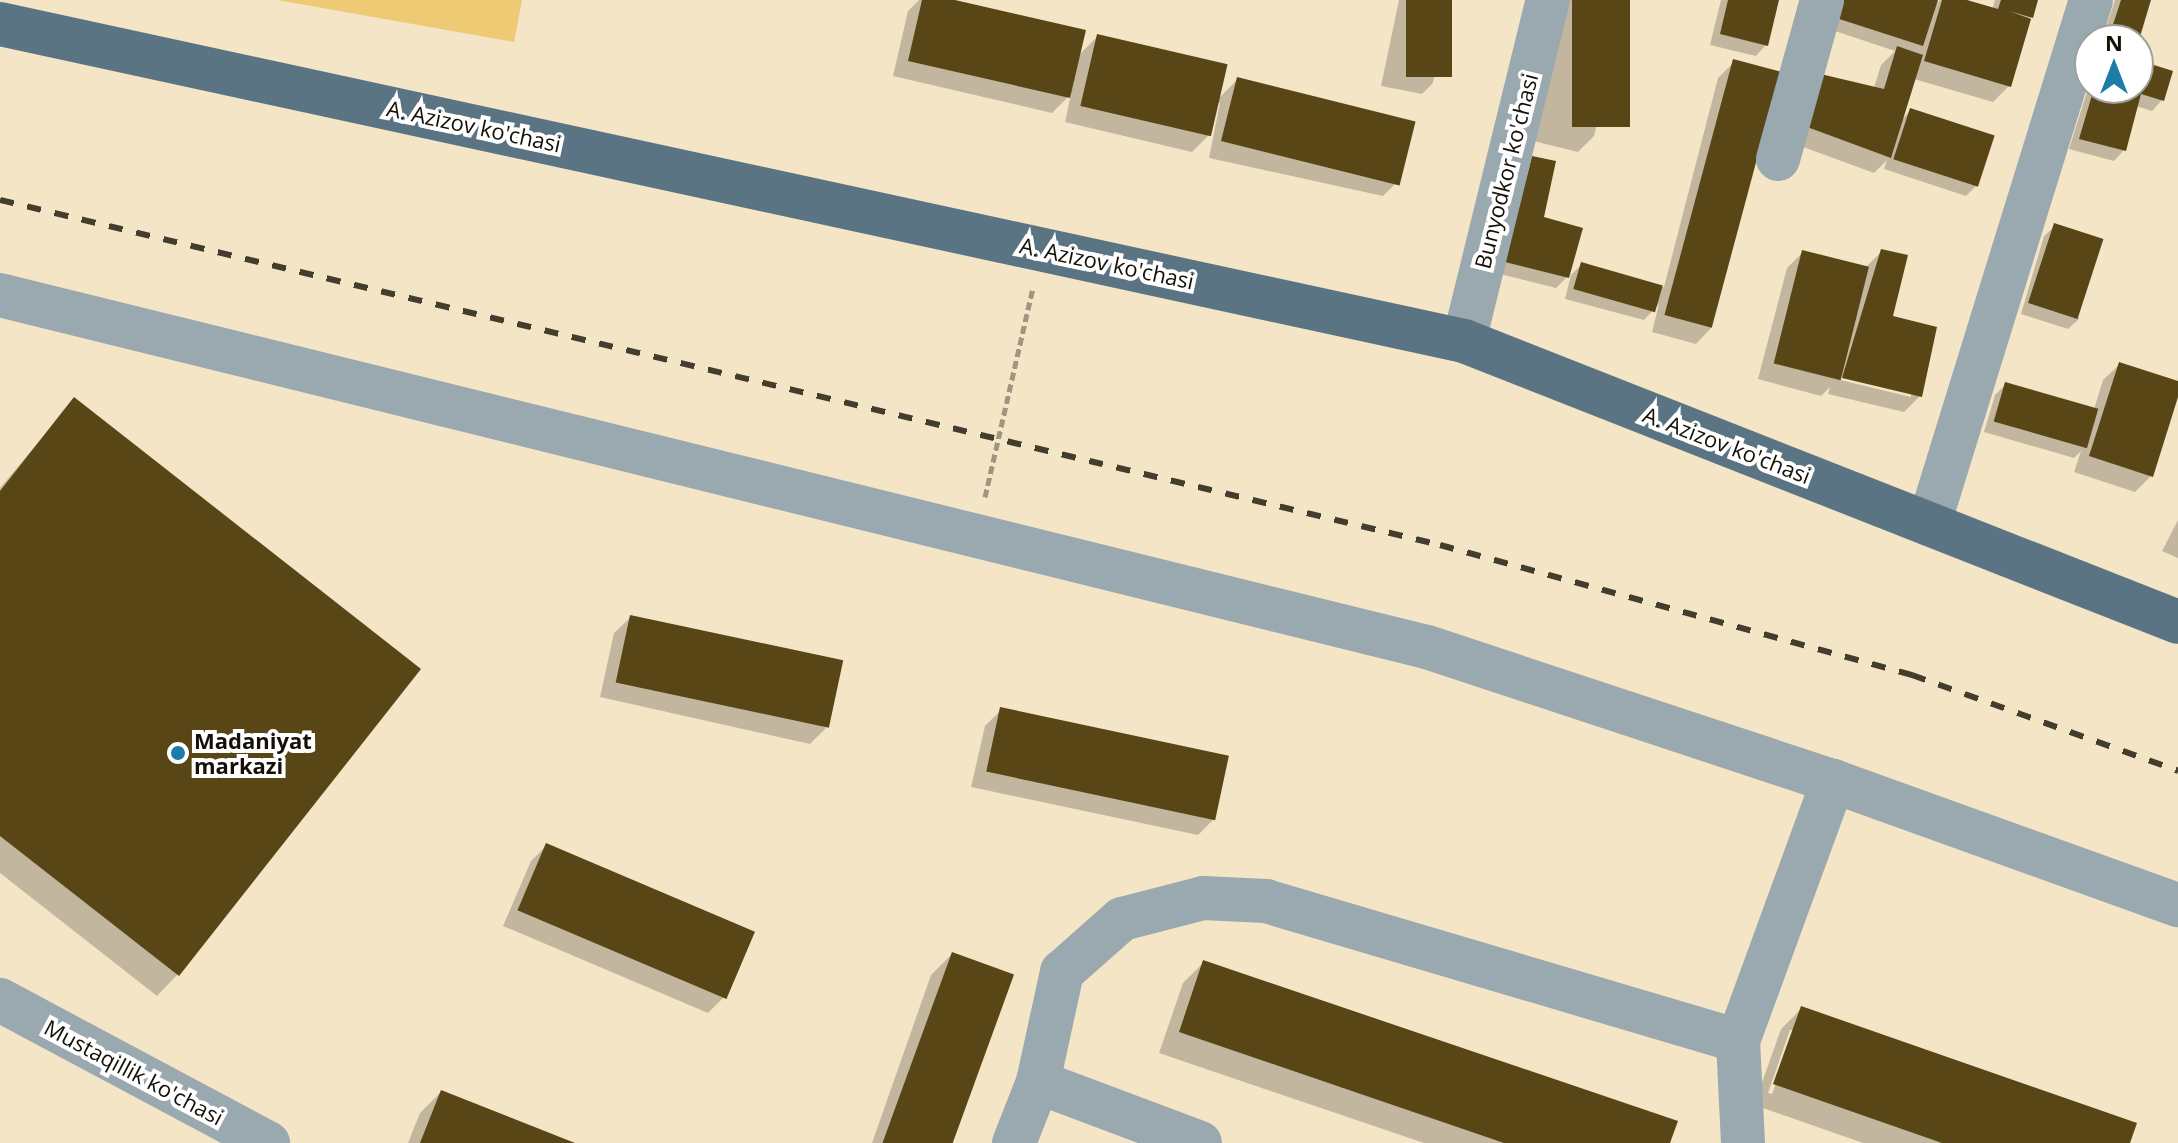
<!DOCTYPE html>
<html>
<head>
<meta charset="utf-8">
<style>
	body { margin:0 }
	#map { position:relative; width:2178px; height:1143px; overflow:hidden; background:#f3e5c6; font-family:"Open Sans",sans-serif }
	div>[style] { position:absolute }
	.green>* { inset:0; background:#eeca75 }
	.shadow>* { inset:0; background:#0003 }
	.building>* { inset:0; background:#594616; transform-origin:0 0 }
	.path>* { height:5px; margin-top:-2.5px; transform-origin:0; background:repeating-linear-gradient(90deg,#a0957e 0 8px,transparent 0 12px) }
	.minor>* { height:44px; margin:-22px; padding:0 22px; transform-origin:22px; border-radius:22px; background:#9aa8b0 }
	.major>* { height:44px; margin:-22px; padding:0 22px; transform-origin:22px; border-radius:22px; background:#5b7483 }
	.rail>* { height:6px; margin-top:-3px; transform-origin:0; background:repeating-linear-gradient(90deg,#433d2e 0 14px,transparent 0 28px) }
	.dots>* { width:22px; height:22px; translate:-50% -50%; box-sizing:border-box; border:4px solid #fff; border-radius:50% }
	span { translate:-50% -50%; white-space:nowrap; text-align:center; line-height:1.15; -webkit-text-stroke:8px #fff; paint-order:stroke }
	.street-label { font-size:22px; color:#141005 }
	.poi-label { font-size:22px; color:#141005; font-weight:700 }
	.left { translate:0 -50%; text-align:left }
	.north { position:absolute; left:2074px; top:24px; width:80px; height:80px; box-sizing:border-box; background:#fff; border:2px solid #a19f9b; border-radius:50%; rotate:0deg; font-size:22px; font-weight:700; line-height:32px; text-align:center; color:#141005 }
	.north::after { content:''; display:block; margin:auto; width:28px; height:36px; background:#1c7da9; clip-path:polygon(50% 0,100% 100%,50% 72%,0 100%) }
</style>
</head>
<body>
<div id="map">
	<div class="green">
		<i style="clip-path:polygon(277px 0,522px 0,514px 42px)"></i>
	</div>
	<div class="shadow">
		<i style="clip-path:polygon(919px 0,946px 0,1078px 56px,1098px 36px,1217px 100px,1237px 80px,1399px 180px,1383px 196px,1209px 158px,1220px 103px,1216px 103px,1208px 136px,1192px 152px,1065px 122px,1071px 94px,1052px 113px,893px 76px,908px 11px)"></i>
		<i style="clip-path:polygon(1399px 0,1450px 0,1433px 83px,1422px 94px,1381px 86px)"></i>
		<i style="clip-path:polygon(1561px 0,1628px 0,1594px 136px,1578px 152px,1525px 139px)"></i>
		<i style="clip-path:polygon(1721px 0,1777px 0,1766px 45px,1756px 56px,1710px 45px)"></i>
		<i style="clip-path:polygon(1832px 0,1936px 0,1934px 6px,1940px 0,1960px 0,1992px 10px,1995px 0,2036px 0,2009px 86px,1993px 102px,1914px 79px,1901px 120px,1910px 111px,1976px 186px,1966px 196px,1884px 169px,1887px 160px,1874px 173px,1784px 140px,1874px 88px,1881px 65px,1895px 51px,1823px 27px)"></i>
		<i style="clip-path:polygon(2115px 0,2149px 0,2137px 40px,2102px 40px)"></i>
		<i style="clip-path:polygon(1734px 62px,1712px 327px,1696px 344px,1652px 332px,1659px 304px,1644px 320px,1565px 299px,1571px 275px,1581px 265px,1664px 287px,1718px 78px)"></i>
		<i style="clip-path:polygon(2138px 62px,2162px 100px,2152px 111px,2136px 106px,2124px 150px,2114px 161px,2069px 149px,2090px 82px,2090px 88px,2138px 88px)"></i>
		<i style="clip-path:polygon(1542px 218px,1567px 277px,1556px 288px,1496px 273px)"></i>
		<i style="clip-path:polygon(2055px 226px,2079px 319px,2068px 329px,2021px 314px,2044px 236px)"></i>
		<i style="clip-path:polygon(evenodd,1882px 251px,1891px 317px,1920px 396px,1904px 412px,1828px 394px,1830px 387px,1821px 396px,1758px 379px,1787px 268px,1803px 252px,1865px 268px,1882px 251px,1833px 374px,1911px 393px,1911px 397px,1832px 378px,1833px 374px)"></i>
		<i style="clip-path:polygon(2120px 364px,2178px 383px,2151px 476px,2135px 492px,2074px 472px,2081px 451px,2074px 458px,1984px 432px,1995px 395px,2006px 384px,2094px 409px,2103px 380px)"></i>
		<i style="clip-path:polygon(74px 400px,418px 670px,177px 975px,157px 996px,0 873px,0 488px)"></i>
		<i style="clip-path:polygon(2178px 520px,2178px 558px,2162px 551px)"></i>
		<i style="clip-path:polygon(631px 617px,826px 728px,810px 744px,600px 697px,614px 633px)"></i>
		<i style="clip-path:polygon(1001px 710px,1214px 819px,1198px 835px,971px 787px,985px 726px)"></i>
		<i style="clip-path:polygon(547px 845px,724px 997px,708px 1013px,503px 926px,531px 861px)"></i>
		<i style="clip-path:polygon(952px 954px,952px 1143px,872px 1143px,931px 975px)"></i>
		<i style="clip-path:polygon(1204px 962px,1668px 1143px,1424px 1143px,1159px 1053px,1183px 983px)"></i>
		<i style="clip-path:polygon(evenodd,1802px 1008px,2128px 1143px,1863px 1143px,1754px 1105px,1781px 1029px,1802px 1008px,1790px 1030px,1795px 1030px,1772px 1094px,1768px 1093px,1790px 1030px)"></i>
		<i style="clip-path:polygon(441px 1092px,570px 1143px,408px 1143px,420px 1113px)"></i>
	</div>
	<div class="building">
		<i style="clip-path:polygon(922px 0,955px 0,1086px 30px,1070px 98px,908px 61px)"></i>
		<i style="left:1406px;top:0;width:46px;height:77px"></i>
		<i style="left:1572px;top:0;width:58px;height:127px"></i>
		<i style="clip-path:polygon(1728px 0,1779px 0,1768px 46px,1720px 34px)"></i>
		<i style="clip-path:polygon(1838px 0,1938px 0,1923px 46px,1833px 17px)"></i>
		<i style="clip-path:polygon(1942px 0,1967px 0,1998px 9px,2001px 0,2038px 0,2033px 18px,2009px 11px,2031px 19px,2011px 87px,1924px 61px)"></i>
		<i style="clip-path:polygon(2121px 0,2151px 0,2139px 40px,2108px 40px)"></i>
		<i style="left:1097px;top:34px;width:134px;height:74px;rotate:13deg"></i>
		<i style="clip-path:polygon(1897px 46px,1923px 55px,1891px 158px,1799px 124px,1812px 72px,1884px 89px)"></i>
		<i style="left:1733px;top:59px;width:49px;height:265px;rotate:15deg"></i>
		<i style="clip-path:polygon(2138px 60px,2173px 71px,2164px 101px,2141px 94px,2126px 151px,2079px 139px,2094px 88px,2138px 88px)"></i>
		<i style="left:1237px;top:77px;width:184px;height:66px;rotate:14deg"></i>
		<i style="left:1910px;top:108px;width:89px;height:54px;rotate:18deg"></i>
		<i style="clip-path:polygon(1532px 156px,1556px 161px,1544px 217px,1583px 228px,1569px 278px,1505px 262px)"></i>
		<i style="left:2054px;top:223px;width:52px;height:84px;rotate:18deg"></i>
		<i style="clip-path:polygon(1881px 249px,1908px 255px,1893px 316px,1937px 327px,1922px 397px,1842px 378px)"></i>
		<i style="left:1802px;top:250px;width:69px;height:117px;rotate:14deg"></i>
		<i style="left:1581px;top:262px;width:85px;height:28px;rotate:16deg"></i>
		<i style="clip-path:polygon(2119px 362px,2178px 381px,2178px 397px,2153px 477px,2089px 456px)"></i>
		<i style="left:2005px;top:382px;width:97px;height:41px;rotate:16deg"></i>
		<i style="clip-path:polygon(74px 397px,421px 669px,179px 976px,0 836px,0 491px)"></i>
		<i style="left:630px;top:615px;width:218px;height:69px;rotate:12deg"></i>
		<i style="left:1000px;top:707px;width:234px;height:66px;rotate:12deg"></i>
		<i style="left:546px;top:843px;width:227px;height:73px;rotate:23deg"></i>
		<i style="left:952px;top:952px;width:66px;height:203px;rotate:20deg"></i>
		<i style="clip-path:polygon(1203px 960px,1678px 1121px,1670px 1143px,1504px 1143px,1179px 1032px)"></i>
		<i style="clip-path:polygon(1801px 1006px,2137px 1123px,2130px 1143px,1942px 1143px,1773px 1084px)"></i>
		<i style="clip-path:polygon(441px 1090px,575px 1143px,420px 1143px)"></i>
	</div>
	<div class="path">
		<i style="left:985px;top:497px;width:214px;rotate:-77.1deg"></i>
	</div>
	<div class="minor">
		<i style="left:1778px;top:159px;width:165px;rotate:-74.5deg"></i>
		<i style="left:0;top:295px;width:1470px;rotate:13.86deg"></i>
		<i style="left:1427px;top:647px;width:428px;rotate:18.3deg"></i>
		<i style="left:1833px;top:781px;width:367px;rotate:19.8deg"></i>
		<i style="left:1464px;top:341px;width:351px;rotate:-76.2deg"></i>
		<i style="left:1929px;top:524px;width:548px;rotate:-72.82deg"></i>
		<i style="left:0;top:1000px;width:304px;rotate:28.1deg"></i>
		<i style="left:1038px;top:1082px;width:173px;rotate:20.6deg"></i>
		<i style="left:1014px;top:1143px;width:66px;rotate:-68.5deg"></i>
		<i style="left:1038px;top:1082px;width:113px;rotate:-77.7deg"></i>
		<i style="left:1062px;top:972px;width:80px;rotate:-41.5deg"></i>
		<i style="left:1122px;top:919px;width:84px;rotate:-14.5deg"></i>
		<i style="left:1203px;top:898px;width:63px;rotate:2.7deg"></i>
		<i style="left:1266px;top:901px;width:492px;rotate:16.5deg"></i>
		<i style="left:1743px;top:1143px;width:102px;rotate:-92.8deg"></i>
		<i style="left:1738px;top:1041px;width:277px;rotate:-69.9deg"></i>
	</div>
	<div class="major">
		<i style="left:0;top:24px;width:1498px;rotate:12.22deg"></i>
		<i style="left:1464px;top:341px;width:767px;rotate:21.48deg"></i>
	</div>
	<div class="rail">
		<i style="left:0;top:200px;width:1481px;rotate:13.47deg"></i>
		<i style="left:1440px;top:545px;width:490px;rotate:15.4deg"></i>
		<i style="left:1912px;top:675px;width:283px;rotate:19.8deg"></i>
	</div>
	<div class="dots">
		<i style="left:178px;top:753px;background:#1c7da9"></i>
	</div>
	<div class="street-label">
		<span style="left:474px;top:126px;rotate:12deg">A. Azizov ko'chasi</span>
		<span style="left:1506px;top:171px;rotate:-76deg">Bunyodkor ko'chasi</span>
		<span style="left:1107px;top:263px;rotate:12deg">A. Azizov ko'chasi</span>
		<span style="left:1727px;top:445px;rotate:21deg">A. Azizov ko'chasi</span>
		<span style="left:134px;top:1072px;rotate:28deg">Mustaqillik ko'chasi</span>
	</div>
	<div class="poi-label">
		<span class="left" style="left:194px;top:753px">Madaniyat<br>markazi</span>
	</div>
	<div class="north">N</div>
</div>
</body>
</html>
